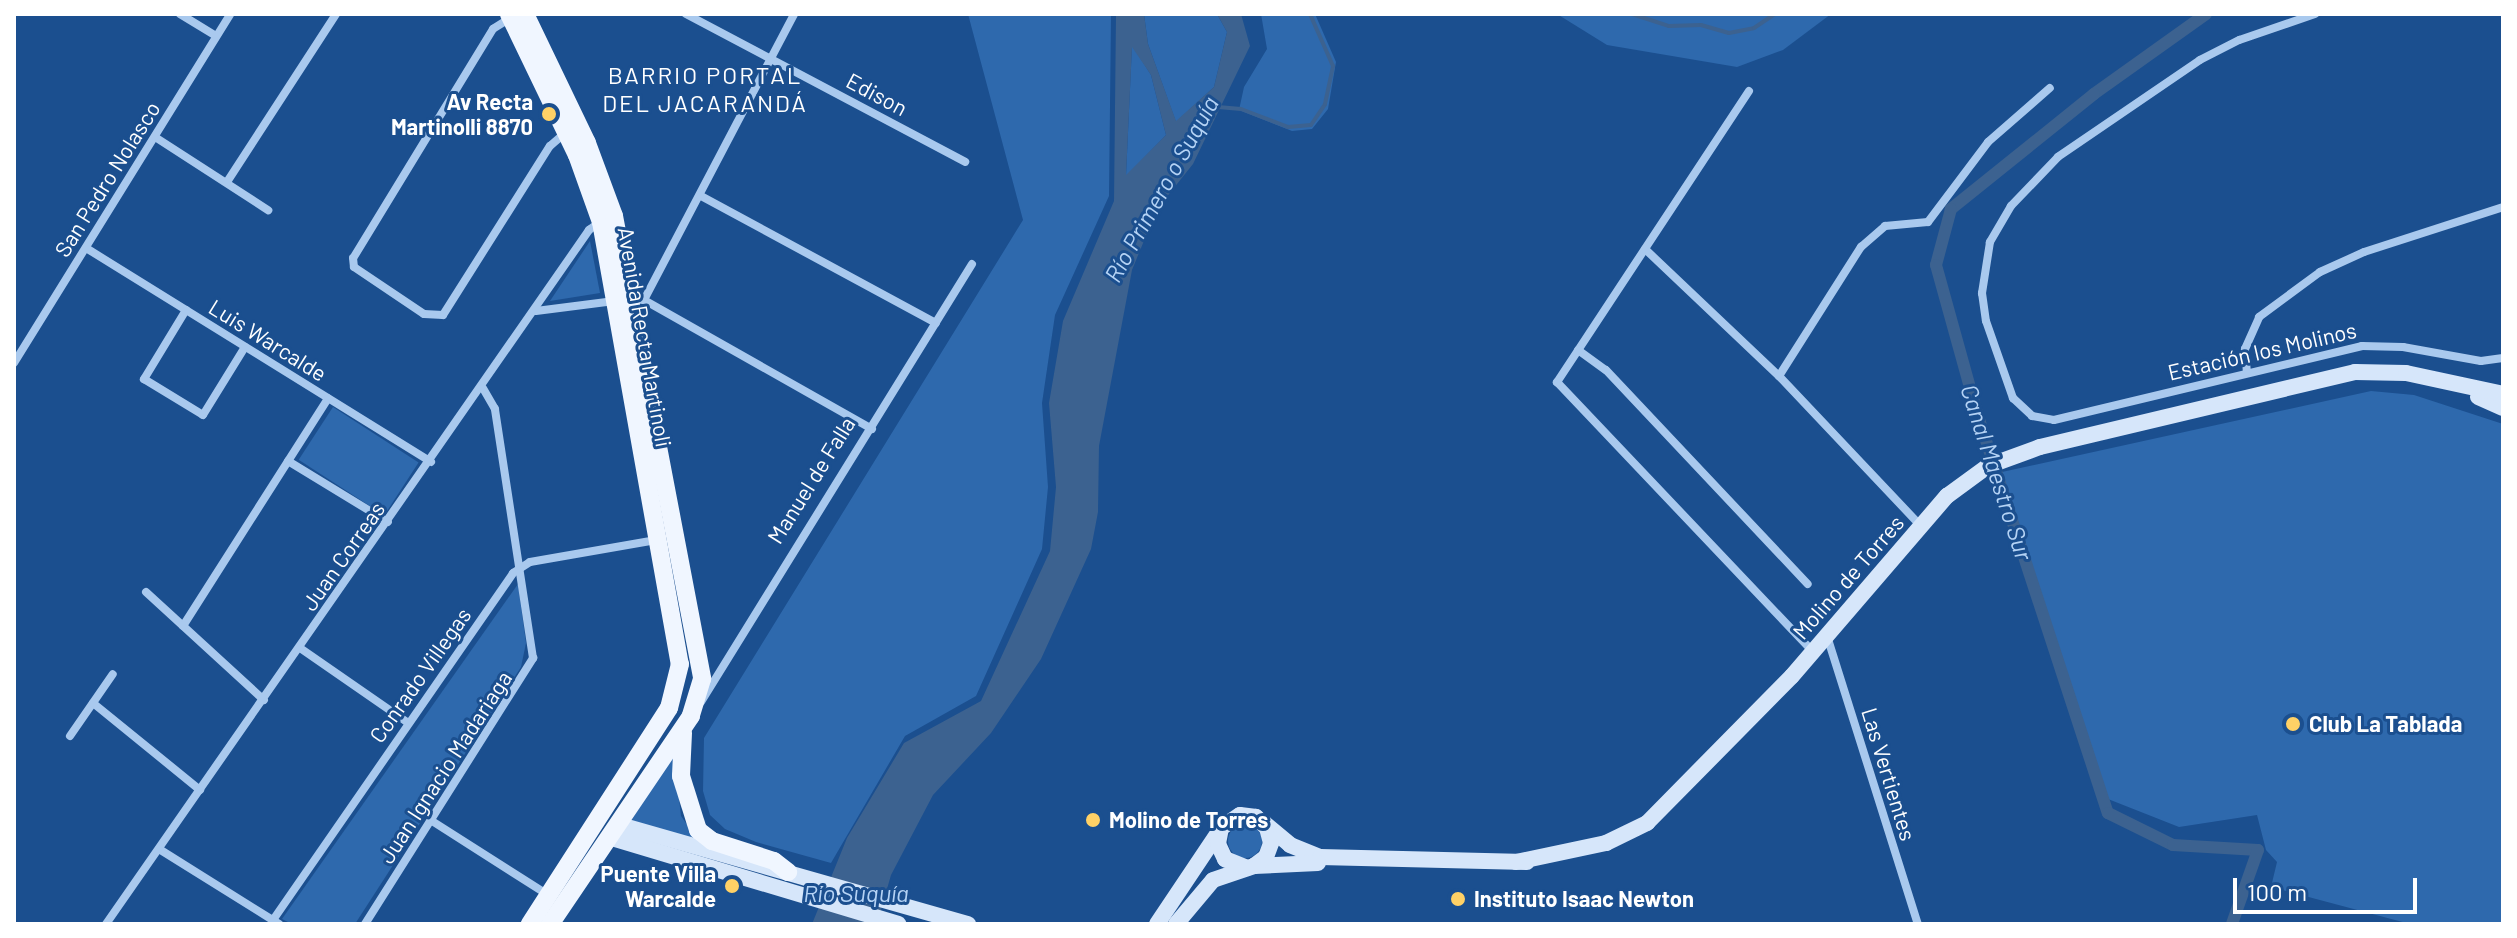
<!DOCTYPE html>
<html>
<head>
<meta charset="utf-8">
<style>
	body { margin:0 }
	#map { position:relative; width:2517px; height:938px; overflow:hidden; background:#1b4f8f; font-family:Barlow,sans-serif }
	div>[style] { position:absolute }
	.green>* { inset:0; background:#2e69ad; transform-origin:0 0 }
	.round { border-radius:50% }
	.water>* { inset:0; background:#3c6290 }
	.stream>* { height:4px; margin:-2px; padding:0 2px; transform-origin:2px; border-radius:2px; background:#3c6290 }
	.canal>* { height:12px; margin:-6px; padding:0 6px; transform-origin:6px; border-radius:6px; background:#3c6290 }
	.street>* { height:8px; margin:-4px; padding:0 4px; transform-origin:4px; border-radius:4px; background:#a9c9ee }
	.secondary>* { height:16px; margin:-8px; padding:0 8px; transform-origin:8px; border-radius:8px; background:#d6e6fa }
	.primary>* { height:18px; margin:-9px; padding:0 9px; transform-origin:9px; border-radius:9px; background:#f0f6ff }
	.dots>* { width:22px; height:22px; translate:-50% -50%; box-sizing:border-box; border:4px solid #1b4f8f; border-radius:50% }
	span { translate:-50% -50%; white-space:nowrap; text-align:center; line-height:1.15; -webkit-text-stroke:6px #1b4f8f; paint-order:stroke }
	.street-label { font-size:22px; color:#fff }
	.poi-label { font-size:22px; color:#fff; font-weight:700 }
	.right { translate:-100% -50%; text-align:right }
	.left { translate:0 -50%; text-align:left }
	.neighbourhood-label { font-size:24px; color:#fff; letter-spacing:2px }
	.water-label { font-size:24px; color:#b5d3f5; font-style:italic }
	.frame { position:absolute; inset:0; border:16px solid #fff; pointer-events:none }
	.scale { position:absolute; left:2233px; top:878px; width:184px; height:36px; box-sizing:border-box; border:4px solid #fff; border-top:0; padding-left:10px; font-size:24px; line-height:28px; white-space:nowrap; color:#fff; -webkit-text-stroke:6px #1b4f8f; paint-order:stroke }
</style>
</head>
<body>
<div id="map">
	<div class="green">
		<i style="clip-path:polygon(968px 14px,1111px 14px,1109px 196px,1055px 315px,1042px 403px,1048px 487px,1042px 549px,976px 696px,905px 736px,831px 863px,756px 842px,725px 829px,710px 815px,703px 791px,704px 738px,1023px 220px)"></i>
		<i style="clip-path:polygon(1144px 14px,1217px 14px,1227px 32px,1214px 87px,1176px 122px,1148px 44px)"></i>
		<i style="clip-path:polygon(1261px 14px,1315px 14px,1336px 62px,1328px 109px,1312px 129px,1292px 131px,1239px 110px,1244px 87px,1267px 49px)"></i>
		<i style="clip-path:polygon(1557px 14px,1831px 14px,1783px 50px,1737px 67px,1607px 45px)"></i>
		<i style="clip-path:polygon(1132px 45px,1151px 75px,1166px 135px,1126px 176px)"></i>
		<i style="clip-path:polygon(590px 241px,600px 293px,550px 301px)"></i>
		<i style="clip-path:polygon(2371px 391px,2414px 395px,2503px 424px,2503px 924px,2410px 924px,2271px 887px,2277px 862px,2266px 850px,2257px 815px,2179px 827px,2108px 799px,2002px 472px)"></i>
		<i style="left:333px;top:407px;width:102px;height:63px;rotate:33deg"></i>
		<i style="clip-path:polygon(518px 584px,526px 643px,521px 667px,355px 924px,292px 924px,282px 919px)"></i>
		<i style="clip-path:polygon(674px 753px,681px 816px,700px 843px,631px 821px)"></i>
		<i class="round" style="left:1228px;top:824px;width:34px;height:34px"></i>
	</div>
	<div class="water">
		<i style="clip-path:polygon(evenodd,1116px 14px,1144px 14px,1148px 44px,1176px 121px,1214px 87px,1227px 32px,1217px 14px,1241px 14px,1250px 46px,1193px 164px,1157px 209px,1132px 270px,1099px 446px,1098px 512px,1091px 549px,1041px 659px,991px 733px,933px 795px,891px 875px,877px 924px,812px 924px,847px 838px,904px 743px,981px 701px,1050px 551px,1056px 487px,1049px 403px,1063px 321px,1114px 201px,1116px 14px,1132px 47px,1151px 75px,1166px 135px,1126px 175px,1132px 47px)"></i>
	</div>
	<div class="stream">
		<i style="left:1632px;top:14px;width:39px;rotate:18deg"></i>
		<i style="left:1669px;top:26px;width:32px;rotate:-2deg"></i>
		<i style="left:1701px;top:25px;width:29px;rotate:16deg"></i>
		<i style="left:1729px;top:33px;width:25px;rotate:-11deg"></i>
		<i style="left:1754px;top:28px;width:25px;rotate:-34deg"></i>
		<i style="left:1218px;top:107px;width:23px;rotate:5deg"></i>
		<i style="left:1241px;top:109px;width:50px;rotate:21deg"></i>
		<i style="left:1288px;top:127px;width:23px;rotate:-5deg"></i>
		<i style="left:1311px;top:125px;width:25px;rotate:-56deg"></i>
		<i style="left:1325px;top:104px;width:39px;rotate:-78deg"></i>
		<i style="left:1333px;top:66px;width:57px;rotate:-113.9deg"></i>
	</div>
	<div class="canal">
		<i style="left:2206px;top:14px;width:138px;rotate:144.5deg"></i>
		<i style="left:2094px;top:94px;width:184px;rotate:141.2deg"></i>
		<i style="left:1951px;top:209px;width:58px;rotate:105deg"></i>
		<i style="left:1936px;top:265px;width:154px;rotate:74.5deg"></i>
		<i style="left:1977px;top:413px;width:421px;rotate:71.9deg"></i>
		<i style="left:2108px;top:813px;width:72px;rotate:26.2deg"></i>
		<i style="left:2173px;top:845px;width:85px;rotate:3.4deg"></i>
		<i style="left:2258px;top:850px;width:78px;rotate:109.4deg"></i>
	</div>
	<div class="street">
		<i style="left:180px;top:14px;width:42px;rotate:31.4deg"></i>
		<i style="left:686px;top:14px;width:316px;rotate:27.9deg"></i>
		<i style="left:2315px;top:14px;width:80px;rotate:161.1deg"></i>
		<i style="left:2239px;top:40px;width:44px;rotate:152.9deg"></i>
		<i style="left:2200px;top:60px;width:172px;rotate:145.7deg"></i>
		<i style="left:2058px;top:157px;width:68px;rotate:133.8deg"></i>
		<i style="left:2011px;top:206px;width:42px;rotate:120.3deg"></i>
		<i style="left:1990px;top:242px;width:52px;rotate:98.9deg"></i>
		<i style="left:1982px;top:293px;width:28px;rotate:82deg"></i>
		<i style="left:1986px;top:321px;width:82px;rotate:70.7deg"></i>
		<i style="left:2013px;top:398px;width:26px;rotate:43deg"></i>
		<i style="left:2032px;top:416px;width:22px;rotate:10deg"></i>
		<i style="left:2054px;top:420px;width:317px;rotate:-13.5deg"></i>
		<i style="left:2362px;top:346px;width:41px;rotate:1.4deg"></i>
		<i style="left:2403px;top:347px;width:79px;rotate:10.2deg"></i>
		<i style="left:2481px;top:361px;width:22px;rotate:-8deg"></i>
		<i style="left:512px;top:17px;width:22px;rotate:148deg"></i>
		<i style="left:493px;top:29px;width:268px;rotate:121.4deg"></i>
		<i style="left:353px;top:258px;width:9px;rotate:84deg"></i>
		<i style="left:354px;top:267px;width:84px;rotate:33.9deg"></i>
		<i style="left:424px;top:314px;width:19px;rotate:3deg"></i>
		<i style="left:443px;top:315px;width:200px;rotate:-57.7deg"></i>
		<i style="left:550px;top:146px;width:21px;rotate:-41deg"></i>
		<i style="left:1749px;top:91px;width:349px;rotate:123.4deg"></i>
		<i style="left:1557px;top:382px;width:372px;rotate:46.5deg"></i>
		<i style="left:155px;top:137px;width:135px;rotate:32.9deg"></i>
		<i style="left:227px;top:182px;width:200px;rotate:-57deg"></i>
		<i style="left:701px;top:196px;width:267px;rotate:28.4deg"></i>
		<i style="left:86px;top:248px;width:406px;rotate:31.8deg"></i>
		<i style="left:1645px;top:249px;width:185px;rotate:43.5deg"></i>
		<i style="left:1779px;top:376px;width:207px;rotate:46.6deg"></i>
		<i style="left:631px;top:299px;width:13px;rotate:4deg"></i>
		<i style="left:644px;top:300px;width:262px;rotate:29.5deg"></i>
		<i style="left:644px;top:300px;width:323px;rotate:-62.3deg"></i>
		<i style="left:186px;top:310px;width:81px;rotate:121.3deg"></i>
		<i style="left:144px;top:379px;width:69px;rotate:31.4deg"></i>
		<i style="left:203px;top:415px;width:80px;rotate:-58.3deg"></i>
		<i style="left:536px;top:311px;width:79px;rotate:-7.3deg"></i>
		<i style="left:1578px;top:350px;width:34px;rotate:36deg"></i>
		<i style="left:1606px;top:370px;width:294px;rotate:46.7deg"></i>
		<i style="left:14px;top:363px;width:410px;rotate:-58.2deg"></i>
		<i style="left:2247px;top:373px;width:24px;rotate:-95deg"></i>
		<i style="left:2245px;top:349px;width:35px;rotate:-66deg"></i>
		<i style="left:2259px;top:317px;width:76px;rotate:-36.4deg"></i>
		<i style="left:2320px;top:272px;width:48px;rotate:-24.4deg"></i>
		<i style="left:2364px;top:252px;width:146px;rotate:-17.9deg"></i>
		<i style="left:1779px;top:376px;width:153px;rotate:-57.6deg"></i>
		<i style="left:1861px;top:247px;width:32px;rotate:-41deg"></i>
		<i style="left:1885px;top:226px;width:43px;rotate:-5.3deg"></i>
		<i style="left:1928px;top:222px;width:100px;rotate:-53.1deg"></i>
		<i style="left:1988px;top:142px;width:82px;rotate:-41.1deg"></i>
		<i style="left:288px;top:461px;width:117px;rotate:31.4deg"></i>
		<i style="left:146px;top:592px;width:160px;rotate:42.5deg"></i>
		<i style="left:183px;top:626px;width:270px;rotate:-57.5deg"></i>
		<i style="left:1827px;top:636px;width:302px;rotate:72.5deg"></i>
		<i style="left:300px;top:648px;width:130px;rotate:34.7deg"></i>
		<i style="left:701px;top:702px;width:515px;rotate:-58.25deg"></i>
		<i style="left:93px;top:703px;width:138px;rotate:39.1deg"></i>
		<i style="left:70px;top:736px;width:75px;rotate:-55.3deg"></i>
		<i style="left:432px;top:821px;width:138px;rotate:32.5deg"></i>
		<i style="left:159px;top:849px;width:142px;rotate:32deg"></i>
		<i style="left:273px;top:920px;width:422px;rotate:-55.3deg"></i>
		<i style="left:513px;top:573px;width:20px;rotate:-33deg"></i>
		<i style="left:530px;top:562px;width:128px;rotate:-9.9deg"></i>
		<i style="left:106px;top:924px;width:846px;rotate:-55.16deg"></i>
		<i style="left:589px;top:230px;width:14px;rotate:-36deg"></i>
		<i style="left:365px;top:924px;width:315px;rotate:-57.7deg"></i>
		<i style="left:533px;top:658px;width:252px;rotate:-98.7deg"></i>
		<i style="left:495px;top:409px;width:24px;rotate:-120deg"></i>
	</div>
	<div class="secondary">
		<i style="left:2478px;top:397px;width:27px;rotate:24deg"></i>
		<i style="left:1263px;top:822px;width:35px;rotate:40deg"></i>
		<i style="left:1290px;top:845px;width:32px;rotate:22deg"></i>
		<i style="left:1320px;top:857px;width:207px;rotate:1.4deg"></i>
		<i style="left:620px;top:825px;width:362px;rotate:15.9deg"></i>
		<i style="left:612px;top:838px;width:299px;rotate:16.7deg"></i>
		<i style="left:1516px;top:862px;width:92px;rotate:-11.9deg"></i>
		<i style="left:1606px;top:843px;width:46px;rotate:-26deg"></i>
		<i style="left:1647px;top:823px;width:206px;rotate:-45.4deg"></i>
		<i style="left:1792px;top:676px;width:238px;rotate:-49.3deg"></i>
		<i style="left:1947px;top:496px;width:51px;rotate:-36.2deg"></i>
		<i style="left:1988px;top:466px;width:55px;rotate:-20.1deg"></i>
		<i style="left:2040px;top:447px;width:324px;rotate:-13.4deg"></i>
		<i style="left:2355px;top:372px;width:51px;rotate:1.1deg"></i>
		<i style="left:2406px;top:373px;width:99px;rotate:12.2deg"></i>
		<i style="left:1254px;top:866px;width:64px;rotate:-2.7deg"></i>
		<i style="left:1157px;top:924px;width:110px;rotate:-56.2deg"></i>
		<i style="left:1176px;top:924px;width:57px;rotate:-49.9deg"></i>
		<i style="left:1213px;top:880px;width:43px;rotate:-18.9deg"></i>
		<i style="left:1254px;top:866px;width:15px;rotate:-37deg"></i>
		<i style="left:1266px;top:857px;width:15px;rotate:-70deg"></i>
		<i style="left:1271px;top:843px;width:16px;rotate:-105deg"></i>
		<i style="left:1267px;top:828px;width:16px;rotate:-135deg"></i>
		<i style="left:1256px;top:817px;width:16px;rotate:-173deg"></i>
		<i style="left:1240px;top:815px;width:23px;rotate:146deg"></i>
		<i style="left:1221px;top:828px;width:16px;rotate:101deg"></i>
		<i style="left:1218px;top:844px;width:17px;rotate:65deg"></i>
		<i style="left:1225px;top:859px;width:24px;rotate:22deg"></i>
	</div>
	<div class="primary">
		<i style="left:509px;top:14px;width:157px;rotate:64.3deg"></i>
		<i style="left:577px;top:155px;width:71px;rotate:70.3deg"></i>
		<i style="left:601px;top:222px;width:449px;rotate:79.9deg"></i>
		<i style="left:680px;top:664px;width:45px;rotate:104deg"></i>
		<i style="left:669px;top:708px;width:257px;rotate:122.8deg"></i>
		<i style="left:525px;top:14px;width:143px;rotate:64.3deg"></i>
		<i style="left:587px;top:143px;width:78px;rotate:69.7deg"></i>
		<i style="left:614px;top:216px;width:471px;rotate:79.2deg"></i>
		<i style="left:702px;top:679px;width:39px;rotate:107deg"></i>
		<i style="left:691px;top:716px;width:251px;rotate:124.1deg"></i>
		<i style="left:683px;top:733px;width:43px;rotate:92.7deg"></i>
		<i style="left:681px;top:776px;width:57px;rotate:72.5deg"></i>
		<i style="left:698px;top:830px;width:18px;rotate:38deg"></i>
		<i style="left:712px;top:841px;width:65px;rotate:17.9deg"></i>
		<i style="left:774px;top:861px;width:18px;rotate:38deg"></i>
	</div>
	<div class="dots">
		<i style="left:549px;top:114px;background:#ffd166"></i>
		<i style="left:2293px;top:724px;background:#ffd166"></i>
		<i style="left:1093px;top:820px;background:#ffd166"></i>
		<i style="left:732px;top:886px;background:#ffd166"></i>
		<i style="left:1458px;top:899px;background:#ffd166"></i>
	</div>
	<div class="street-label">
		<span style="left:877px;top:94px;rotate:28deg">Edison</span>
		<span style="left:107px;top:179px;rotate:-58deg">San Pedro Nolasco</span>
		<span style="left:645px;top:337px;rotate:80deg">Avenida Recta Martinoli</span>
		<span style="left:268px;top:340px;rotate:32deg">Luis Warcalde</span>
		<span style="left:2262px;top:351px;rotate:-13deg">Estación los Molinos</span>
		<span style="left:811px;top:480px;rotate:-58deg">Manuel de Falla</span>
		<span style="left:343px;top:556px;rotate:-55deg">Juan Correas</span>
		<span style="left:1848px;top:577px;rotate:-49deg">Molino de Torres</span>
		<span style="left:420px;top:675px;rotate:-55deg">Conrado Villegas</span>
		<span style="left:445px;top:767px;rotate:-57deg">Juan Ignacio Madariaga</span>
		<span style="left:1889px;top:774px;rotate:73deg">Las Vertientes</span>
	</div>
	<div class="poi-label">
		<span class="right" style="left:533px;top:114px">Av Recta<br>Martinolli 8870</span>
		<span class="left" style="left:2309px;top:724px">Club La Tablada</span>
		<span class="left" style="left:1109px;top:820px">Molino de Torres</span>
		<span class="right" style="left:716px;top:886px">Puente Villa<br>Warcalde</span>
		<span class="left" style="left:1474px;top:899px">Instituto Isaac Newton</span>
	</div>
	<div class="neighbourhood-label">
		<span style="left:705px;top:89px">BARRIO PORTAL<br>DEL JACARANDÁ</span>
	</div>
	<div class="water-label">
		<span style="left:1161px;top:189px;rotate:-61deg">Río Primero o Suquía</span>
		<span style="left:1997px;top:472px;rotate:72deg">Canal Maestro Sur</span>
		<span style="left:856px;top:893px">Río Suquía</span>
	</div>
	<div class="frame"></div>
	<div class="scale">100 m</div>
</div>
</body>
</html>
